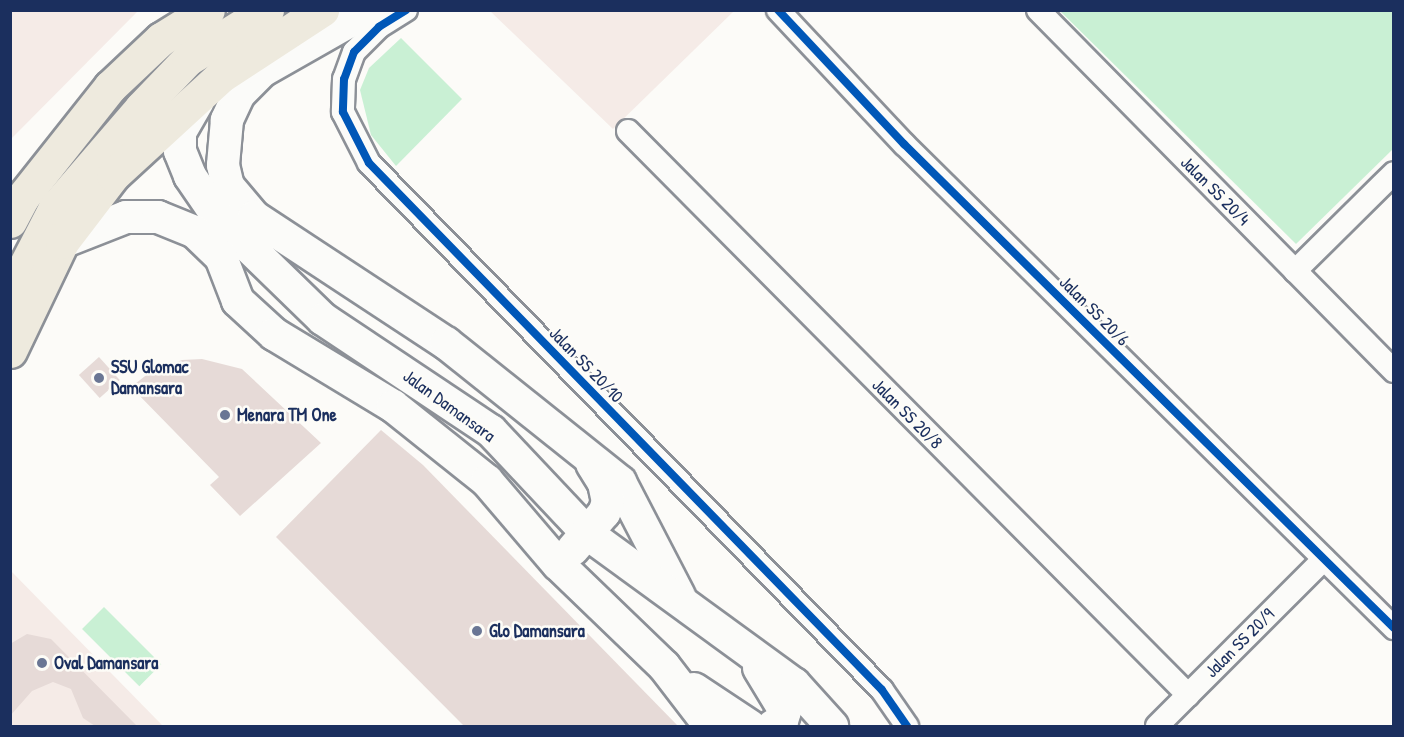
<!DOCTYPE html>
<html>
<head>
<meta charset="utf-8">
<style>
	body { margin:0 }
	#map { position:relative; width:1404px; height:737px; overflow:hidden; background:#fcfbf8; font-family:"Patrick Hand",sans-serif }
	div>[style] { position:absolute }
	.built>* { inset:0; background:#f5ebe7 }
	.green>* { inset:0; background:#c9f0d4; transform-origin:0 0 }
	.building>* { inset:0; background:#e6dad7; transform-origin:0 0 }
	.roads { filter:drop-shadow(2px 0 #8c9097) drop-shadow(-2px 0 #8c9097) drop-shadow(0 2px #8c9097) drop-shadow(0 -2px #8c9097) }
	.street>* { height:22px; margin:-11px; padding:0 11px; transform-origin:11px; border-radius:11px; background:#fbfbf9 }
	.secondary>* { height:32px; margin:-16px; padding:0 16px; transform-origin:16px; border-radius:16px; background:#fbfbf9 }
	.highway>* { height:33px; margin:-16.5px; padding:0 16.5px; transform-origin:16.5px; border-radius:16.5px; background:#eeeade }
	.cycleway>* { height:8px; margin:-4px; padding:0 4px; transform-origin:4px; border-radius:4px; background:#0057b8 }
	.dots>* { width:16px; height:16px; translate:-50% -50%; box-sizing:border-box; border:3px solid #fdfcf7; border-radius:50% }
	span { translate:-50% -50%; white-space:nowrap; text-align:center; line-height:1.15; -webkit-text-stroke:5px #fdfcf7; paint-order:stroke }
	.street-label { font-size:18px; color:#1b2f5e }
	.poi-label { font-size:18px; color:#1b2f5e; font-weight:700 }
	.left { translate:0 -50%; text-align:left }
	.frame { position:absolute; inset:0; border:12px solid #1b2f5e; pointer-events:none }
</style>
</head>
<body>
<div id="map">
	<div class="built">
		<i style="clip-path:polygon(10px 11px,138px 11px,11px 139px,10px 139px)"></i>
		<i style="clip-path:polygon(490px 11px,734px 11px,613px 129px)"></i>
		<i style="clip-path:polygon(10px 570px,162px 725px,162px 726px,11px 726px)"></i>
	</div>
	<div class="green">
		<i style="clip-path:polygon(1060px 11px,1393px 11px,1393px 149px,1296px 244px)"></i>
		<i style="clip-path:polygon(401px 38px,462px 99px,396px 166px,371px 135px,360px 90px,369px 68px)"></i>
		<i style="left:104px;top:607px;width:81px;height:31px;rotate:45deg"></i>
	</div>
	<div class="building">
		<i style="left:99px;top:357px;width:31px;height:27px;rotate:48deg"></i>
		<i style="clip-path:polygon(202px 359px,242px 369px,321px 443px,240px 516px,210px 485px,219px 477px,131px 387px,149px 373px,182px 360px)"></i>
		<i style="clip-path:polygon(381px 430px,423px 465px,678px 726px,464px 726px,276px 537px)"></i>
		<i style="clip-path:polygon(27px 634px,51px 639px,137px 726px,95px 726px,83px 718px,71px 689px,53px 682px,32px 691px,10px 716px,10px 644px)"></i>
	</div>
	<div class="roads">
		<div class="street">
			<i style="left:406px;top:10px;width:32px;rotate:148deg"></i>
			<i style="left:379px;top:27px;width:35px;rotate:135deg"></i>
			<i style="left:354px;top:52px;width:29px;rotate:110deg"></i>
			<i style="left:344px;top:79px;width:33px;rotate:92deg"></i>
			<i style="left:343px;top:112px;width:57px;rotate:63deg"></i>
			<i style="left:369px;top:163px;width:735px;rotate:45.77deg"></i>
			<i style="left:882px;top:690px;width:44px;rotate:55.2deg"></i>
			<i style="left:778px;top:10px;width:184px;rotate:46.8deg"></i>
			<i style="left:904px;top:144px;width:689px;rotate:44.65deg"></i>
			<i style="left:1038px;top:10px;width:507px;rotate:45.4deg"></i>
			<i style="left:628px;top:131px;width:795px;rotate:45.2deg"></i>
			<i style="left:1295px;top:271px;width:139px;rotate:-44.7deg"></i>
			<i style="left:1157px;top:726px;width:236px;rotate:-45deg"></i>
		</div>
		<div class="secondary">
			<i style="left:369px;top:10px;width:123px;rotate:150.3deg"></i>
			<i style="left:262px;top:71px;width:33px;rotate:135deg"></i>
			<i style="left:239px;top:94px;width:29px;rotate:115deg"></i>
			<i style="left:227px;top:120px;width:45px;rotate:95.1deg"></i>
			<i style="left:223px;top:165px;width:22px;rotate:77deg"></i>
			<i style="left:228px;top:186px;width:40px;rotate:50deg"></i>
			<i style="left:254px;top:217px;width:230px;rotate:33.3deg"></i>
			<i style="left:446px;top:343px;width:223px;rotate:38.6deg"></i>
			<i style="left:620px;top:482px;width:128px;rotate:62.6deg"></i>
			<i style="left:198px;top:101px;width:36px;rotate:120deg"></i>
			<i style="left:180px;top:132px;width:19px;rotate:90deg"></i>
			<i style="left:180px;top:151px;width:27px;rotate:68deg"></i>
			<i style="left:190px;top:176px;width:50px;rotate:55.7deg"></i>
			<i style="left:218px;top:217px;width:146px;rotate:44.2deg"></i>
			<i style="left:323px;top:319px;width:202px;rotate:33.7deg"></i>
			<i style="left:491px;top:431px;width:141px;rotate:46.7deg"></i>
			<i style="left:588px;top:534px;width:255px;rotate:36.1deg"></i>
			<i style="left:794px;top:684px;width:57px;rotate:47.9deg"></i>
			<i style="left:62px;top:242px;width:69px;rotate:-21.3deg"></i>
			<i style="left:126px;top:217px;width:32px"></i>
			<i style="left:158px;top:217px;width:40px;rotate:22deg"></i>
			<i style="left:195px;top:232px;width:36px;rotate:44deg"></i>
			<i style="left:221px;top:257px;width:47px;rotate:68.9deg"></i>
			<i style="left:238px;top:301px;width:49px;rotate:42.5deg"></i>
			<i style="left:274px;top:334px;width:139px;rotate:31.2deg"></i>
			<i style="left:393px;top:406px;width:120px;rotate:38.6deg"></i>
			<i style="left:487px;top:481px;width:109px;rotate:49.5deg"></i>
			<i style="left:558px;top:564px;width:147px;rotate:43.9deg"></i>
			<i style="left:664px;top:666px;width:76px;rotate:52.5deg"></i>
			<i style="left:573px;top:549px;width:48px;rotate:-49.3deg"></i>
			<i style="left:604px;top:513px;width:12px;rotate:-70deg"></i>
			<i style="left:608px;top:502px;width:19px;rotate:-102deg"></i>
			<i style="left:604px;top:483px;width:22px;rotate:-122deg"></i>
			<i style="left:759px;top:668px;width:50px;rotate:58.8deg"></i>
			<i style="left:785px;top:711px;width:10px;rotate:107deg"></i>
			<i style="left:782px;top:721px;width:10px;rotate:151deg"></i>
			<i style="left:694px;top:689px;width:67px;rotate:33.5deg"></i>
		</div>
		<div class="highway">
			<i style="left:10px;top:221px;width:26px;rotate:-62deg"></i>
			<i style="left:22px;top:198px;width:142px;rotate:-51.6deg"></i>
			<i style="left:110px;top:87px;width:70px;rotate:-43.3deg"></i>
			<i style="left:161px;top:39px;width:55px;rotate:-31.7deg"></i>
			<i style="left:10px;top:295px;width:98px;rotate:-62.7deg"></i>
			<i style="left:55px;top:208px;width:132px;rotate:-49.3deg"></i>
			<i style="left:141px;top:108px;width:68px;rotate:-46.2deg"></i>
			<i style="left:188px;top:59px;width:93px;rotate:-31.8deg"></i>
			<i style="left:10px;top:351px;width:121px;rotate:-64.5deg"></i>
			<i style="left:62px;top:242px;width:84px;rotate:-52.7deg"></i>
			<i style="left:113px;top:175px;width:147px;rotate:-42.5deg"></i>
			<i style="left:221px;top:76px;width:121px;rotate:-33.2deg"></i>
		</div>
	</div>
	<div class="cycleway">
		<i style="left:406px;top:10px;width:32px;rotate:148deg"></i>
		<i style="left:379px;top:27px;width:35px;rotate:135deg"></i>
		<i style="left:354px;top:52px;width:29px;rotate:110deg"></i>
		<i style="left:344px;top:79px;width:33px;rotate:92deg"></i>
		<i style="left:343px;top:112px;width:57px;rotate:63deg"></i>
		<i style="left:369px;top:163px;width:735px;rotate:45.77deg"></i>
		<i style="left:882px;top:690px;width:44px;rotate:55.2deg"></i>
		<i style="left:778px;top:10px;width:184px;rotate:46.8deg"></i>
		<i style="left:904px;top:144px;width:689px;rotate:44.65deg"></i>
	</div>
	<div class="dots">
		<i style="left:99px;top:378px;background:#6a7694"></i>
		<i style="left:225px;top:415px;background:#6a7694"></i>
		<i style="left:477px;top:631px;background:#6a7694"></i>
		<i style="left:42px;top:663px;background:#6a7694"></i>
	</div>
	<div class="street-label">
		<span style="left:1215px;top:191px;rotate:45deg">Jalan SS 20/4</span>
		<span style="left:1094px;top:311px;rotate:45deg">Jalan SS 20/6</span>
		<span style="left:586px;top:365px;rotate:46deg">Jalan SS 20/10</span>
		<span style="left:449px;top:406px;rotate:36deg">Jalan Damansara</span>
		<span style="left:907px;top:414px;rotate:45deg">Jalan SS 20/8</span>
		<span style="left:1240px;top:643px;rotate:-45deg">Jalan SS 20/9</span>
	</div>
	<div class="poi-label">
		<span class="left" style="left:111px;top:378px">SSU Glomac<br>Damansara</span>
		<span class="left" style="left:237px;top:415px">Menara TM One</span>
		<span class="left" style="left:489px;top:631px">Glo Damansara</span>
		<span class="left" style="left:54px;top:663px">Oval Damansara</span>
	</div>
	<div class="frame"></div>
</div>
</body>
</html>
